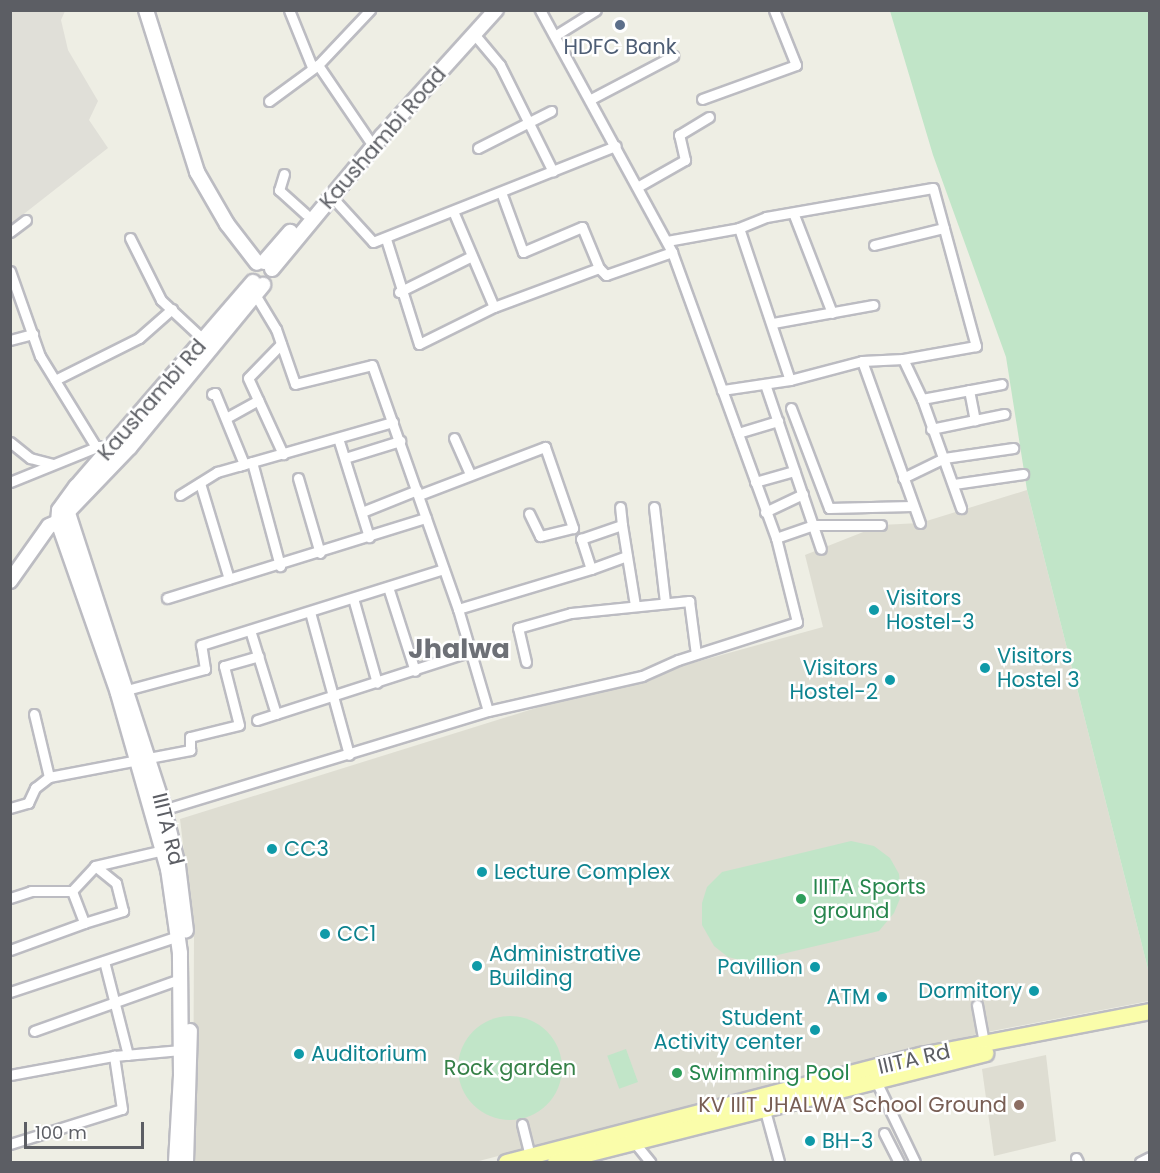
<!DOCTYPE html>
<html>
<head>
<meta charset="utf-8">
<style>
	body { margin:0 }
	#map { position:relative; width:1160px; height:1173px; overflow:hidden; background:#eeeee4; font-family:Poppins,sans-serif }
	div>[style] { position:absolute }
	.industrial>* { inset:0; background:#e0dfd8 }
	.education>* { inset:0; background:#deddd2 }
	.green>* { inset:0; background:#c1e5c8; transform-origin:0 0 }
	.round { border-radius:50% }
	.roads { filter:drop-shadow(2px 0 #bcbcc2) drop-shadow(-2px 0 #bcbcc2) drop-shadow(0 2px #bcbcc2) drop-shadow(0 -2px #bcbcc2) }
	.street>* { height:9px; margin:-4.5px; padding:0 4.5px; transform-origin:4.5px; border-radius:4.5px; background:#fff }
	.secondary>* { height:14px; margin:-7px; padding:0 7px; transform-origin:7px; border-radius:7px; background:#fff }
	.primary>* { height:15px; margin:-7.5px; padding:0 7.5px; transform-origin:7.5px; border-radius:7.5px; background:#fafdaa }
	.dots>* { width:16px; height:16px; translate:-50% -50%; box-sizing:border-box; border:3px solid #fff; border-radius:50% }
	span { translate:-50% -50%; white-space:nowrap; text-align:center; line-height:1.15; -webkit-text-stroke:5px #fff; paint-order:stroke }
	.service-label { font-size:21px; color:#4e5e75 }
	.street-label { font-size:21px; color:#5c5e64 }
	.culture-label { font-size:21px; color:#0d838f }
	.left { translate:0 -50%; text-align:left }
	.right { translate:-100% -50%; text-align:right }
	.leisure-label { font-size:21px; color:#27864d }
	.park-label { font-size:21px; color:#368148 }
	.education-label { font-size:21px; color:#785e54 }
	.district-label { font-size:27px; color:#6d7076; font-weight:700 }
	.frame { position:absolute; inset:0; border:12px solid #5c5e64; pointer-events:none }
	.scale { position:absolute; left:24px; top:1122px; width:120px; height:27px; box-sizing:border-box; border:3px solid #5c5e64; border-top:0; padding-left:8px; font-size:18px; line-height:21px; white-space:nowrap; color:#5c5e64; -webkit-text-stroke:4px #fff; paint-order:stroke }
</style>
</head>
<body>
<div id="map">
	<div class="industrial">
		<i style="clip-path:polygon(11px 10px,65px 11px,61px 20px,68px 50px,98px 101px,89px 120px,108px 148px,11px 224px)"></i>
	</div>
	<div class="education">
		<i style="clip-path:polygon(1027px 490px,1149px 973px,1149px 1001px,982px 1033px,475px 1162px,193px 1162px,194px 935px,180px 819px,584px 693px,823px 627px,805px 555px,881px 525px,920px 523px)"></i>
		<i style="clip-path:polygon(1046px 1055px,1056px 1141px,994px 1156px,982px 1069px)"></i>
	</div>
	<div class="green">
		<i style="clip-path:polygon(890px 11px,1149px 11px,1149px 973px,1027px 490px,1006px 357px,933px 155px)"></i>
		<i style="clip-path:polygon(851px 841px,874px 846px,890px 858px,899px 874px,901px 896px,894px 913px,879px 931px,748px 962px,728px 957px,714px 946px,702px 925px,702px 903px,707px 887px,722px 872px)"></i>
		<i class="round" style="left:458px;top:1016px;width:104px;height:104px"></i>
		<i style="left:626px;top:1049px;width:35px;height:20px;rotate:70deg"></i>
	</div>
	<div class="roads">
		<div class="street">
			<i style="left:289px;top:10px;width:61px;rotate:68deg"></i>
			<i style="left:312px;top:67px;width:6px;rotate:-18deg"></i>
			<i style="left:318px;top:65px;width:91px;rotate:55.8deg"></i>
			<i style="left:474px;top:34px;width:40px;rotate:50deg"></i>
			<i style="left:500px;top:65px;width:119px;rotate:63.6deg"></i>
			<i style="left:556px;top:35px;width:47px;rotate:-32deg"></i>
			<i style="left:591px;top:99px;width:93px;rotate:-27.7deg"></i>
			<i style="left:702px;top:99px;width:100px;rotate:-19.9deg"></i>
			<i style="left:796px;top:65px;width:59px;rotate:-111.8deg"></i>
			<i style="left:269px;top:101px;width:61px;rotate:-36.3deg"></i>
			<i style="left:318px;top:65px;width:76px;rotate:-46.6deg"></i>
			<i style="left:478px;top:148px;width:82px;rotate:-26.9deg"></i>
			<i style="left:284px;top:174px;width:17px;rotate:107deg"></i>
			<i style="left:279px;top:190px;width:36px;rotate:42deg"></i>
			<i style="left:639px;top:186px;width:53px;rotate:-29.5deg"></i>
			<i style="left:685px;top:160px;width:26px;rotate:-103deg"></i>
			<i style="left:679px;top:135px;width:35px;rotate:-31deg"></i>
			<i style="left:501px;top:192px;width:64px;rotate:69.9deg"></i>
			<i style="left:523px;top:252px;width:64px;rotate:-23deg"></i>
			<i style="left:582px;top:227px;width:44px;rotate:67.5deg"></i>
			<i style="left:331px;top:196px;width:62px;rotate:47.6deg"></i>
			<i style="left:373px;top:242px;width:261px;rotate:-21.6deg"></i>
			<i style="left:453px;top:211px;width:104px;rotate:66.9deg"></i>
			<i style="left:794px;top:215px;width:105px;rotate:68.8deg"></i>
			<i style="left:739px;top:228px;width:160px;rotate:71.5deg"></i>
			<i style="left:10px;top:232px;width:20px;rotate:-37deg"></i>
			<i style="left:130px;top:238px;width:69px;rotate:63.4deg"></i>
			<i style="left:161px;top:300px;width:62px;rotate:43deg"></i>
			<i style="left:386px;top:239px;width:110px;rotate:72.6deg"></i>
			<i style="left:419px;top:344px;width:84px;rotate:-26.3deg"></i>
			<i style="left:494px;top:307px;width:112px;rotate:-20.4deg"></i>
			<i style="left:599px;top:268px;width:10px;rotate:45deg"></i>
			<i style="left:606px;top:275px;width:70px;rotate:-19.2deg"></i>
			<i style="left:667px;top:241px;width:73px;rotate:-10.2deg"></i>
			<i style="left:739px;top:228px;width:29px;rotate:-22deg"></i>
			<i style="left:766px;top:217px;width:169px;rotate:-9.9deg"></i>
			<i style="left:933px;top:188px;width:164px;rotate:74.8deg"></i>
			<i style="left:976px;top:346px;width:74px;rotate:169.9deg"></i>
			<i style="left:903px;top:359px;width:41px;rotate:177.2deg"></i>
			<i style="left:862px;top:361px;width:74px;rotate:165.2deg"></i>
			<i style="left:790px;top:380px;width:69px;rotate:171.6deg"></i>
			<i style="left:874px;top:245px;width:72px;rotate:-13.7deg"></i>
			<i style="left:10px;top:271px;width:90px;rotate:70.6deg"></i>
			<i style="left:40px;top:356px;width:107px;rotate:58.4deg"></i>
			<i style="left:399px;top:292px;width:81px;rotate:-26.3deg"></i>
			<i style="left:256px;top:296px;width:39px;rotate:59deg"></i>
			<i style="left:276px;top:329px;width:58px;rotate:70.9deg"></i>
			<i style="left:295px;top:384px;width:79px;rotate:-13.9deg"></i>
			<i style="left:372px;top:365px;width:259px;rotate:70.6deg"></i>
			<i style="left:458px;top:609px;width:106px;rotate:73.6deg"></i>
			<i style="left:773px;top:323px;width:102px;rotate:-10.2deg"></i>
			<i style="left:10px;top:340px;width:24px;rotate:-15deg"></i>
			<i style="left:281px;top:344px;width:47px;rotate:134.1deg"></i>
			<i style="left:248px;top:378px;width:84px;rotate:65.3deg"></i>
			<i style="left:903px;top:359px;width:44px;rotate:64.6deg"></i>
			<i style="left:922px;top:399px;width:116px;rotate:70.3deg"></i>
			<i style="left:862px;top:361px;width:172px;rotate:70.3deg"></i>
			<i style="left:55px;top:380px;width:94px;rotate:-26.6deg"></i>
			<i style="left:139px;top:338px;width:44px;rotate:-41.3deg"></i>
			<i style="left:765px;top:384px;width:174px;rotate:71.3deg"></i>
			<i style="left:969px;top:390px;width:31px;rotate:79deg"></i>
			<i style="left:212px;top:394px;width:3px;rotate:-18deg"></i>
			<i style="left:215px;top:393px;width:77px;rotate:67.8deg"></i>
			<i style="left:244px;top:464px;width:5px;rotate:158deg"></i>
			<i style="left:922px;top:399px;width:81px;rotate:-10.6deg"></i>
			<i style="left:791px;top:408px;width:107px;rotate:69.2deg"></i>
			<i style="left:829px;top:508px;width:83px;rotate:-1.4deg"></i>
			<i style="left:226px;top:418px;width:37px;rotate:-29deg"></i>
			<i style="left:931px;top:429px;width:75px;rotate:-11.6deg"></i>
			<i style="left:738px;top:433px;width:42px;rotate:-16.7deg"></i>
			<i style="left:338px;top:438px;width:104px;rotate:72.6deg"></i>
			<i style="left:454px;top:438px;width:39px;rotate:66deg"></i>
			<i style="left:10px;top:442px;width:26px;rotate:39deg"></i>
			<i style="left:30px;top:458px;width:23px;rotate:15deg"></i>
			<i style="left:345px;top:458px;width:58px;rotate:-17.2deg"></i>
			<i style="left:252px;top:462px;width:108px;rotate:74.9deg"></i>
			<i style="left:298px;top:478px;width:78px;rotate:73.7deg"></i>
			<i style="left:903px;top:478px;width:46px;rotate:-26deg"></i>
			<i style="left:944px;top:458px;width:70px;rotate:-8.2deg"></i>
			<i style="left:10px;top:482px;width:96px;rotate:-22deg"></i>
			<i style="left:99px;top:446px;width:31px;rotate:2deg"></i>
			<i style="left:755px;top:482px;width:41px;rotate:-15.8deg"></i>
			<i style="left:200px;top:483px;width:100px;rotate:73.2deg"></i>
			<i style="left:954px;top:484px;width:70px;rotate:-8.2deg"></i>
			<i style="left:180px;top:495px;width:44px;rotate:-31.9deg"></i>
			<i style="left:217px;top:472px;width:183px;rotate:-15.9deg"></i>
			<i style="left:419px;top:495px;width:135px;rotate:-20.9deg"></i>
			<i style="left:545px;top:447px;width:86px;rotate:70.9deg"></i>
			<i style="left:573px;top:528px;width:34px;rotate:166deg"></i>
			<i style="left:540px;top:536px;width:25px;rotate:-116deg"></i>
			<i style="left:654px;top:507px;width:96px;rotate:83.4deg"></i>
			<i style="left:362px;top:512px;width:59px;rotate:-21.8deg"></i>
			<i style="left:765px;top:512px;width:42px;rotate:-25.3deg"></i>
			<i style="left:622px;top:525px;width:81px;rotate:80.8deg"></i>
			<i style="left:776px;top:538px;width:39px;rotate:-19deg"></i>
			<i style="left:813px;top:525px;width:68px"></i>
			<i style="left:591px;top:569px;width:38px;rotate:-20deg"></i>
			<i style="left:388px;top:587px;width:88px;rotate:72.2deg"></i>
			<i style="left:167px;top:598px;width:271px;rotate:-17.2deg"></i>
			<i style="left:353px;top:598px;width:88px;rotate:74.2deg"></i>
			<i style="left:458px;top:609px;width:139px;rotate:-16.7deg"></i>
			<i style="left:591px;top:569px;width:32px;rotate:-108deg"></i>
			<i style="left:581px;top:539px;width:43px;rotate:-18.9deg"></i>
			<i style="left:622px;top:525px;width:18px;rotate:-96deg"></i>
			<i style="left:310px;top:612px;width:148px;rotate:74.7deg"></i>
			<i style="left:250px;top:630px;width:88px;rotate:72.8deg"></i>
			<i style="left:526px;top:662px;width:35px;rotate:-103deg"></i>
			<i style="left:518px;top:628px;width:55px;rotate:-15.8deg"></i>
			<i style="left:571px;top:613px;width:119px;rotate:-5.8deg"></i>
			<i style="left:689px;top:601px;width:53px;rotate:82.5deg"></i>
			<i style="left:123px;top:691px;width:85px;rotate:-15deg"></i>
			<i style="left:205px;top:669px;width:24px;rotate:-99deg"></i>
			<i style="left:201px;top:645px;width:254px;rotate:-17.4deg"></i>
			<i style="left:34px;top:714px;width:65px;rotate:76.6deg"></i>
			<i style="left:49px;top:777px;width:144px;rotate:-10.8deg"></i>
			<i style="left:190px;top:750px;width:13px;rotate:-90deg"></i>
			<i style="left:190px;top:737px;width:50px;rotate:-13.8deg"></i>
			<i style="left:239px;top:725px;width:61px;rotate:-104.3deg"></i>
			<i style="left:224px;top:666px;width:36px;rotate:-16deg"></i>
			<i style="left:257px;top:720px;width:223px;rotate:-17.8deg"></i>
			<i style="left:10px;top:808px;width:19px;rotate:-16deg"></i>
			<i style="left:28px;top:803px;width:17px;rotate:-65deg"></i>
			<i style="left:35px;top:788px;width:18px;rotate:-38deg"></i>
			<i style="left:159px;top:811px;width:344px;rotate:-16.9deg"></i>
			<i style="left:488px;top:711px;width:158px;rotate:-12.8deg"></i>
			<i style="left:642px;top:676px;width:39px;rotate:-24deg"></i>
			<i style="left:678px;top:660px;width:125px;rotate:-17.7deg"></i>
			<i style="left:797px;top:622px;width:87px;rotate:-104deg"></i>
			<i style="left:776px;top:538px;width:304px;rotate:-110deg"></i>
			<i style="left:672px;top:252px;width:276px;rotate:-118.6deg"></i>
			<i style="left:72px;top:891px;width:34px;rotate:69deg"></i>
			<i style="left:84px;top:923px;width:41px;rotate:-17.1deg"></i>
			<i style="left:123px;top:911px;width:29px;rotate:-104deg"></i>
			<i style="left:116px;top:883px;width:27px;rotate:-141deg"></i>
			<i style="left:10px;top:898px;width:22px;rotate:-18deg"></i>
			<i style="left:31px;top:891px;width:41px"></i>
			<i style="left:72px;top:891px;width:34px;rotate:-47deg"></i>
			<i style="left:95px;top:866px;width:71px;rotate:-13.1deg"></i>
			<i style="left:10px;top:950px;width:79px;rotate:-20deg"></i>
			<i style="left:104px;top:961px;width:97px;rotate:75.7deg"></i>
			<i style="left:10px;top:992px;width:177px;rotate:-18.4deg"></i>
			<i style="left:977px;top:1005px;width:44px;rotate:79.5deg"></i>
			<i style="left:34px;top:1031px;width:155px;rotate:-19.6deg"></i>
			<i style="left:10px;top:1075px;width:106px;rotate:-10.4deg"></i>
			<i style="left:114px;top:1056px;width:67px;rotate:-5.1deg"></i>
			<i style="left:875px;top:1079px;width:92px;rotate:64.3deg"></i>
			<i style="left:764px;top:1107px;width:57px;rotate:74.7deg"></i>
			<i style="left:522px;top:1124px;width:37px;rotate:76deg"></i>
			<i style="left:884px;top:1133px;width:33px;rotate:63deg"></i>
			<i style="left:634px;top:1142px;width:26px;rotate:51deg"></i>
			<i style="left:10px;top:1144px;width:117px;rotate:-17.4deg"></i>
			<i style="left:122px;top:1109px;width:54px;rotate:-98.6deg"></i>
			<i style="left:1076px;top:1158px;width:4px;rotate:63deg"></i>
			<i style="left:1140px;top:1162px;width:11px;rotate:-27deg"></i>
		</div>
		<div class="secondary">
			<i style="left:146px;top:10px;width:170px;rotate:72.5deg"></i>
			<i style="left:197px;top:172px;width:60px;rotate:60deg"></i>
			<i style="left:227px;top:224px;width:49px;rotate:52.4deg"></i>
			<i style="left:264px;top:262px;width:40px;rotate:-49deg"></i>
			<i style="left:272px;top:269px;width:173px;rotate:-50.4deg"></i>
			<i style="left:382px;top:136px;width:170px;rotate:-47.9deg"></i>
			<i style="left:67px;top:510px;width:307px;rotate:72deg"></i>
			<i style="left:162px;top:802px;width:66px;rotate:76deg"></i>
			<i style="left:178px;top:866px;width:65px;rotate:83deg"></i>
			<i style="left:10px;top:581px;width:67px;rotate:-54.7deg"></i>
			<i style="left:49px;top:526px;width:10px;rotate:-24deg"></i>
			<i style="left:58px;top:522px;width:104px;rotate:-46.2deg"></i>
			<i style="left:130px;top:447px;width:210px;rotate:-50.6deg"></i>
			<i style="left:176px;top:1162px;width:86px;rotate:-86.7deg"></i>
			<i style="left:181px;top:1076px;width:123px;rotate:-90.5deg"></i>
			<i style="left:180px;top:953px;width:85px;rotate:-98.1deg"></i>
			<i style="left:168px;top:869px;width:183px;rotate:-105.9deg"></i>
			<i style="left:118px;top:693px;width:181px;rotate:-109.3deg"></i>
			<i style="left:58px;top:522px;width:12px;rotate:-85deg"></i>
			<i style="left:59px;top:510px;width:29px;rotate:-54deg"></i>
			<i style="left:76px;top:487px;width:271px;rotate:-49.2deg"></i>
			<i style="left:186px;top:1162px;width:131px;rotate:-88.3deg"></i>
		</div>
		<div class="primary">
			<i style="left:506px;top:1162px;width:429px;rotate:-14.5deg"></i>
			<i style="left:921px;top:1055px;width:233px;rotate:-10.9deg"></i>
			<i style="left:555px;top:1162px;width:444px;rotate:-14.2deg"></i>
		</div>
	</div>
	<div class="dots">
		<i style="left:620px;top:25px;background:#5c6f8a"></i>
		<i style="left:874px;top:610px;background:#0f9aa8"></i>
		<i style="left:985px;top:668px;background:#0f9aa8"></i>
		<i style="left:890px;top:680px;background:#0f9aa8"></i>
		<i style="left:272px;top:849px;background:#0f9aa8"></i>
		<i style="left:482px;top:872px;background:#0f9aa8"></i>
		<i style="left:801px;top:899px;background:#2e9e5b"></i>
		<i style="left:325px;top:934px;background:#0f9aa8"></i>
		<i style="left:477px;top:966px;background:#0f9aa8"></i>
		<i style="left:815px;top:967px;background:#0f9aa8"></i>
		<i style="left:1034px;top:991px;background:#0f9aa8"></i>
		<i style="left:882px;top:997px;background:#0f9aa8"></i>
		<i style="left:815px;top:1030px;background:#0f9aa8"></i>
		<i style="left:299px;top:1054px;background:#0f9aa8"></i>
		<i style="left:677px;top:1073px;background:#2e9e5b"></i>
		<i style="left:1019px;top:1105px;background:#8d6e63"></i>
		<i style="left:810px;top:1141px;background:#0f9aa8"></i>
	</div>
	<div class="service-label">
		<span style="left:620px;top:47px">HDFC Bank</span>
	</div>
	<div class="street-label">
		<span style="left:383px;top:138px;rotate:-49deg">Kaushambi Road</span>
		<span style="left:152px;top:400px;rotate:-49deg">Kaushambi Rd</span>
		<span style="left:168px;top:829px;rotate:76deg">IIITA Rd</span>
		<span style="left:914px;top:1059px;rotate:-13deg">IIITA Rd</span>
	</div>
	<div class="culture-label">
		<span class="left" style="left:886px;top:610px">Visitors<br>Hostel-3</span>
		<span class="left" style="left:997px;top:668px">Visitors<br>Hostel 3</span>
		<span class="right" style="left:878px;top:680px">Visitors<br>Hostel-2</span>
		<span class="left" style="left:284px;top:849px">CC3</span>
		<span class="left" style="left:494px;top:872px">Lecture Complex</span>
		<span class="left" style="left:337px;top:934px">CC1</span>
		<span class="left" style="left:489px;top:966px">Administrative<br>Building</span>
		<span class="right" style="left:803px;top:967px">Pavillion</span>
		<span class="right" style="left:1022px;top:991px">Dormitory</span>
		<span class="right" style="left:870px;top:997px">ATM</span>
		<span class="right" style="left:803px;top:1030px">Student<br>Activity center</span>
		<span class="left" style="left:311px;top:1054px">Auditorium</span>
		<span class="left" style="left:822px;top:1141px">BH-3</span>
	</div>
	<div class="leisure-label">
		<span class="left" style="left:813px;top:899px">IIITA Sports<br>ground</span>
		<span class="left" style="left:689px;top:1073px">Swimming Pool</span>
	</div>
	<div class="park-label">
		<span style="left:510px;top:1068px">Rock garden</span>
	</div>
	<div class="education-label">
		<span class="right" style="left:1007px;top:1105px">KV IIIT JHALWA School Ground</span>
	</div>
	<div class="district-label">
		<span style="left:459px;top:649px">Jhalwa</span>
	</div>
	<div class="frame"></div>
	<div class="scale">100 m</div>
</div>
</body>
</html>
